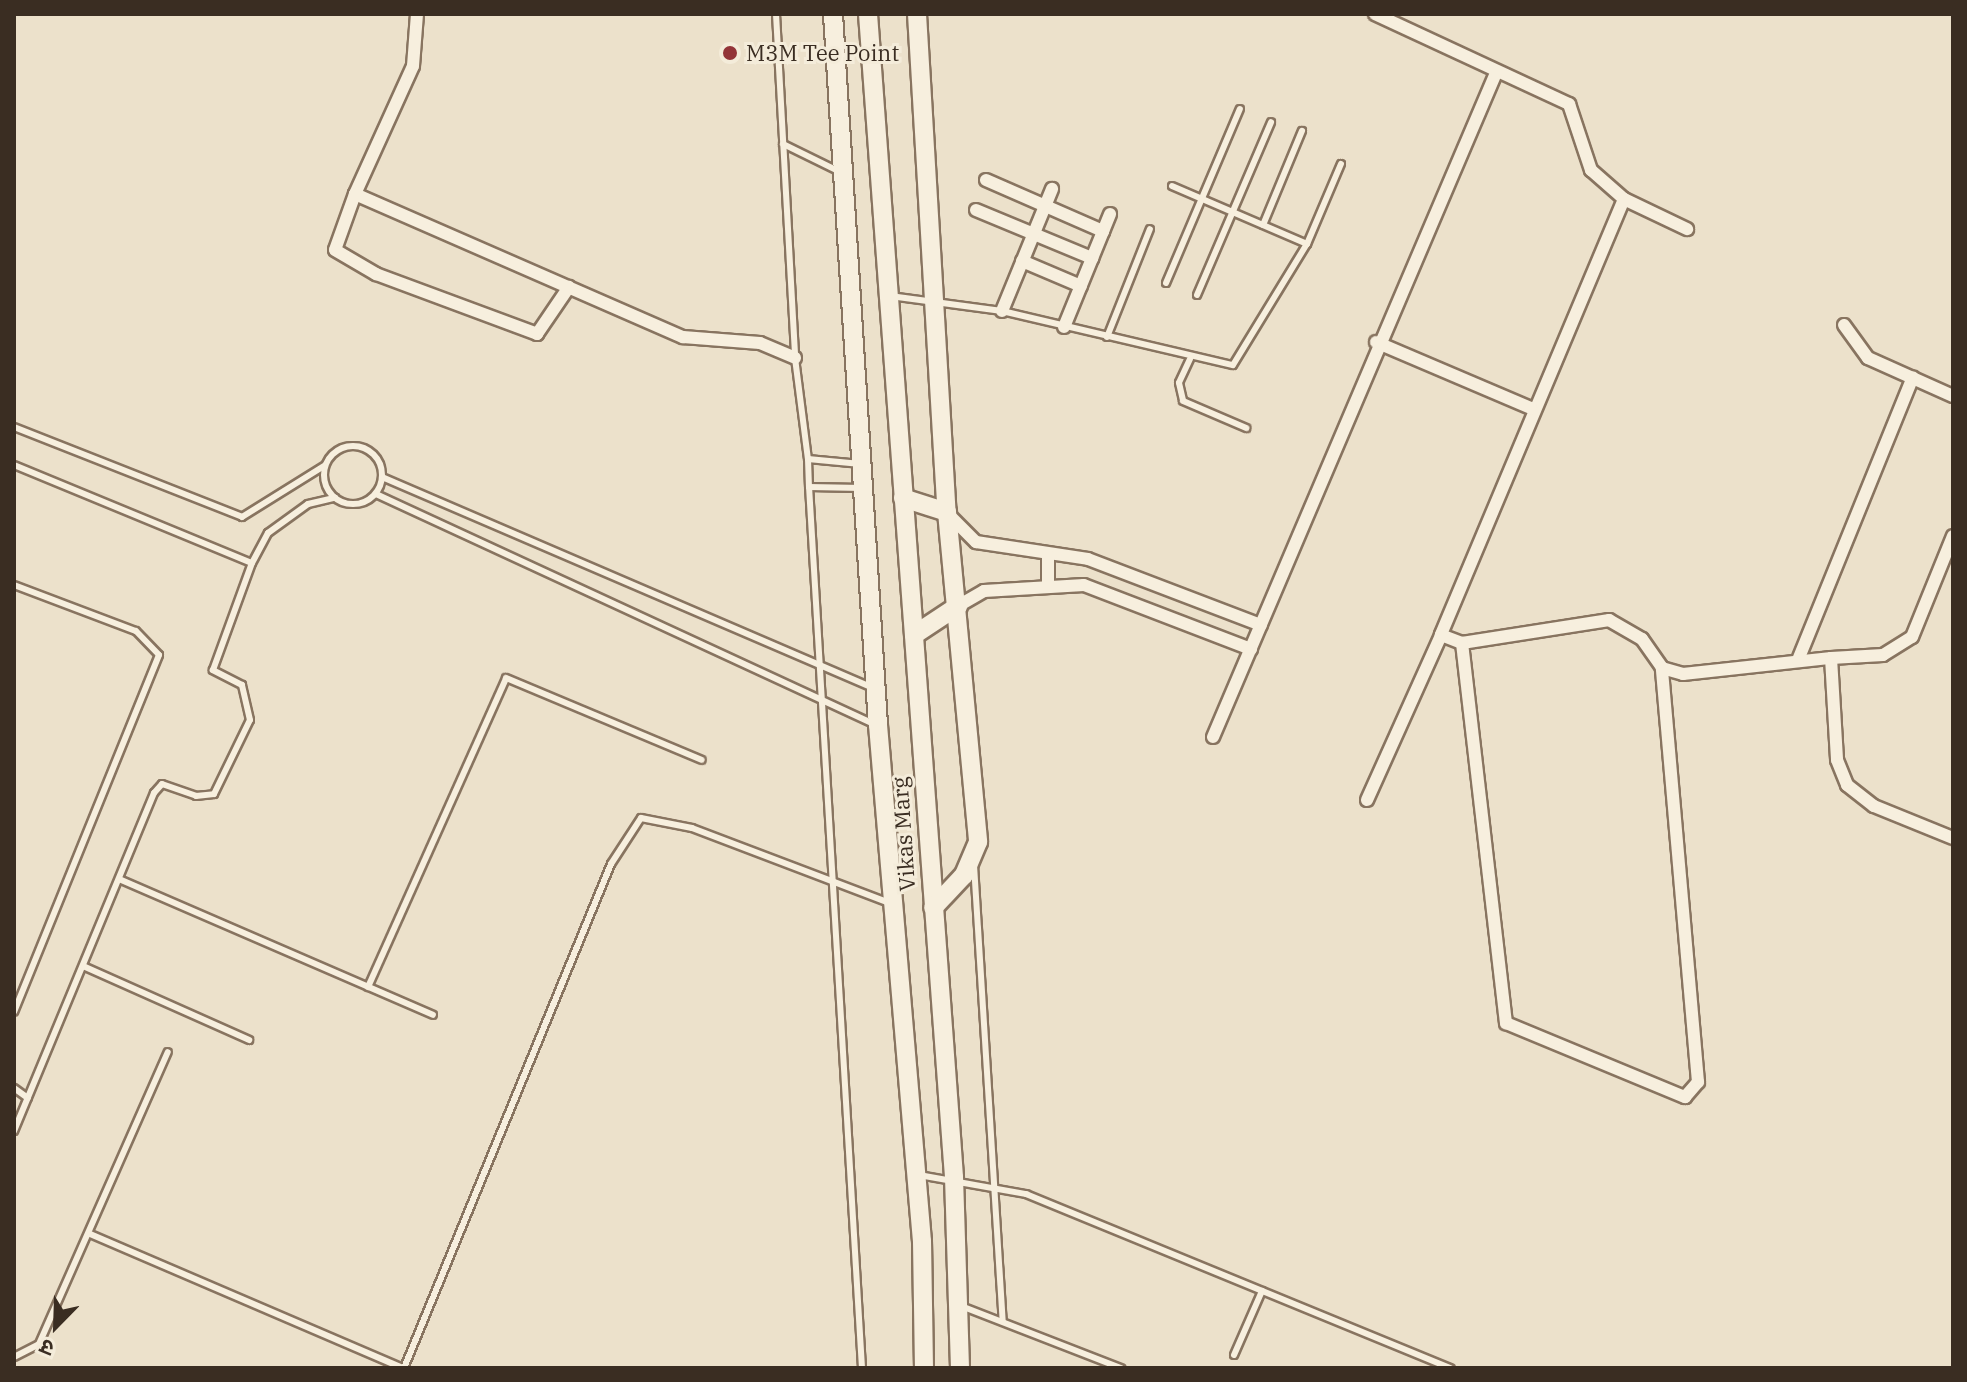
<!DOCTYPE html>
<html>
<head>
<meta charset="utf-8">
<style>
	body { margin:0 }
	#map { position:relative; width:1967px; height:1382px; overflow:hidden; background:#ece1cb; font-family:"IBM Plex Serif","Noto Sans Devanagari",serif }
	div>[style] { position:absolute }
	.roads { filter:drop-shadow(2px 0 #887460) drop-shadow(-2px 0 #887460) drop-shadow(0 2px #887460) drop-shadow(0 -2px #887460) }
	.lane>* { height:6px; margin:-3px; padding:0 3px; transform-origin:3px; border-radius:3px; background:#f7efde }
	.lane>.ring { margin:-3px; padding:0; box-sizing:content-box; background:none; border:6px solid #f7efde; border-radius:50% }
	.street>* { height:12px; margin:-6px; padding:0 6px; transform-origin:6px; border-radius:6px; background:#f7efde }
	.secondary>* { height:18px; margin:-9px; padding:0 9px; transform-origin:9px; border-radius:9px; background:#f7efde }
	.dots>* { width:22px; height:22px; translate:-50% -50%; box-sizing:border-box; border:4px solid #f4ecda; border-radius:50% }
	span { translate:-50% -50%; white-space:nowrap; text-align:center; line-height:1.15; -webkit-text-stroke:6px #f4ecda; paint-order:stroke }
	.poi-label { font-size:22px; color:#3a2d22 }
	.left { translate:0 -50%; text-align:left }
	.street-label { font-size:22px; color:#3a2d22 }
	.frame { position:absolute; inset:0; border:16px solid #3a2d22; pointer-events:none }
	.north { position:absolute; left:16px; top:1286px; width:80px; height:80px; -webkit-text-stroke:6px #f4ecda; paint-order:stroke; rotate:203deg; font-size:22px; font-weight:700; line-height:32px; text-align:center; color:#3a2d22 }
	.north::after { content:''; display:block; margin:auto; width:28px; height:36px; background:#3a2d22; clip-path:polygon(50% 0,100% 100%,50% 72%,0 100%) }
</style>
</head>
<body>
<div id="map">
	<div class="roads">
		<div class="lane">
			<i style="left:776px;top:14px;width:345px;rotate:86.8deg"></i>
			<i style="left:795px;top:358px;width:102px;rotate:82.7deg"></i>
			<i style="left:808px;top:459px;width:53px;rotate:5.4deg"></i>
			<i style="left:783px;top:144px;width:61px;rotate:26.1deg"></i>
			<i style="left:1172px;top:186px;width:147px;rotate:23.2deg"></i>
			<i style="left:1263px;top:225px;width:102px;rotate:-67.5deg"></i>
			<i style="left:1166px;top:283px;width:189px;rotate:-67deg"></i>
			<i style="left:1197px;top:295px;width:188px;rotate:-66.8deg"></i>
			<i style="left:890px;top:296px;width:113px;rotate:7.6deg"></i>
			<i style="left:1002px;top:311px;width:237px;rotate:13.2deg"></i>
			<i style="left:1233px;top:365px;width:142px;rotate:-58.6deg"></i>
			<i style="left:1307px;top:244px;width:87px;rotate:-67deg"></i>
			<i style="left:1107px;top:337px;width:116px;rotate:-68.3deg"></i>
			<i style="left:1190px;top:359px;width:26px;rotate:115deg"></i>
			<i style="left:1179px;top:383px;width:18px;rotate:77deg"></i>
			<i style="left:1183px;top:401px;width:69px;rotate:23.2deg"></i>
			<i style="left:14px;top:427px;width:245px;rotate:21.5deg"></i>
			<i style="left:242px;top:517px;width:97px;rotate:-31.9deg"></i>
			<i class="ring" style="left:324px;top:446px;width:52px;height:52px"></i>
			<i style="left:808px;top:459px;width:28px;rotate:88deg"></i>
			<i style="left:14px;top:465px;width:257px;rotate:22.4deg"></i>
			<i style="left:252px;top:563px;width:34px;rotate:-62deg"></i>
			<i style="left:268px;top:533px;width:49px;rotate:-35.9deg"></i>
			<i style="left:308px;top:504px;width:28px;rotate:-13deg"></i>
			<i style="left:382px;top:477px;width:532px;rotate:23.24deg"></i>
			<i style="left:376px;top:494px;width:549px;rotate:24.79deg"></i>
			<i style="left:14px;top:585px;width:130px;rotate:20.7deg"></i>
			<i style="left:136px;top:631px;width:33px;rotate:46deg"></i>
			<i style="left:159px;top:655px;width:385px;rotate:112.1deg"></i>
			<i style="left:974px;top:865px;width:457px;rotate:86.4deg"></i>
			<i style="left:119px;top:879px;width:342px;rotate:23.4deg"></i>
			<i style="left:83px;top:966px;width:182px;rotate:24deg"></i>
			<i style="left:368px;top:987px;width:338px;rotate:-65.9deg"></i>
			<i style="left:506px;top:678px;width:212px;rotate:22.7deg"></i>
			<i style="left:14px;top:1088px;width:17px;rotate:36deg"></i>
			<i style="left:14px;top:1131px;width:366px;rotate:-67.5deg"></i>
			<i style="left:154px;top:793px;width:12px;rotate:-48deg"></i>
			<i style="left:162px;top:784px;width:36px;rotate:19deg"></i>
			<i style="left:196px;top:796px;width:18px;rotate:-6deg"></i>
			<i style="left:214px;top:794px;width:82px;rotate:-64.1deg"></i>
			<i style="left:250px;top:720px;width:36px;rotate:-103deg"></i>
			<i style="left:242px;top:685px;width:33px;rotate:-153deg"></i>
			<i style="left:213px;top:670px;width:114px;rotate:-70deg"></i>
			<i style="left:919px;top:1175px;width:109px;rotate:10.1deg"></i>
			<i style="left:1026px;top:1194px;width:459px;rotate:22.3deg"></i>
			<i style="left:90px;top:1234px;width:340px;rotate:23.2deg"></i>
			<i style="left:961px;top:1306px;width:172px;rotate:21.2deg"></i>
			<i style="left:1234px;top:1355px;width:70px;rotate:-66.4deg"></i>
			<i style="left:14px;top:1357px;width:28px;rotate:-27deg"></i>
			<i style="left:39px;top:1344px;width:319px;rotate:-66.2deg"></i>
			<i style="left:404px;top:1368px;width:545px;rotate:-67.67deg"></i>
			<i style="left:611px;top:864px;width:55px;rotate:-56.9deg"></i>
			<i style="left:641px;top:818px;width:52px;rotate:11.1deg"></i>
			<i style="left:692px;top:828px;width:211px;rotate:20.8deg"></i>
			<i style="left:862px;top:1368px;width:883px;rotate:-93.44deg"></i>
			<i style="left:809px;top:487px;width:53px;rotate:1.1deg"></i>
		</div>
		<div class="street">
			<i style="left:417px;top:14px;width:52px;rotate:94.4deg"></i>
			<i style="left:413px;top:66px;width:141px;rotate:114.4deg"></i>
			<i style="left:355px;top:194px;width:358px;rotate:23.6deg"></i>
			<i style="left:683px;top:337px;width:77px;rotate:4.5deg"></i>
			<i style="left:760px;top:343px;width:38px;rotate:23deg"></i>
			<i style="left:1375px;top:14px;width:214px;rotate:24.9deg"></i>
			<i style="left:1569px;top:104px;width:70px;rotate:71.6deg"></i>
			<i style="left:1591px;top:170px;width:44px;rotate:41.3deg"></i>
			<i style="left:1624px;top:199px;width:70px;rotate:25.5deg"></i>
			<i style="left:986px;top:180px;width:128px;rotate:23.6deg"></i>
			<i style="left:355px;top:194px;width:59px;rotate:109.7deg"></i>
			<i style="left:335px;top:250px;width:48px;rotate:30.3deg"></i>
			<i style="left:376px;top:274px;width:172px;rotate:20.4deg"></i>
			<i style="left:537px;top:334px;width:57px;rotate:-55.8deg"></i>
			<i style="left:1624px;top:199px;width:473px;rotate:112.8deg"></i>
			<i style="left:1441px;top:635px;width:22px;rotate:21deg"></i>
			<i style="left:1462px;top:643px;width:149px;rotate:-8.9deg"></i>
			<i style="left:1609px;top:620px;width:38px;rotate:30deg"></i>
			<i style="left:1642px;top:639px;width:35px;rotate:55deg"></i>
			<i style="left:1662px;top:668px;width:22px;rotate:16deg"></i>
			<i style="left:1683px;top:674px;width:149px;rotate:-6.2deg"></i>
			<i style="left:1831px;top:658px;width:102px;rotate:86.6deg"></i>
			<i style="left:1837px;top:760px;width:27px;rotate:68deg"></i>
			<i style="left:1847px;top:785px;width:34px;rotate:38deg"></i>
			<i style="left:1874px;top:806px;width:85px;rotate:22.1deg"></i>
			<i style="left:976px;top:210px;width:126px;rotate:22.5deg"></i>
			<i style="left:1022px;top:261px;width:64px;rotate:23deg"></i>
			<i style="left:1002px;top:311px;width:132px;rotate:-67.7deg"></i>
			<i style="left:1844px;top:325px;width:41px;rotate:54deg"></i>
			<i style="left:1868px;top:358px;width:93px;rotate:24.1deg"></i>
			<i style="left:1064px;top:327px;width:122px;rotate:-67.8deg"></i>
			<i style="left:1376px;top:342px;width:168px;rotate:23.1deg"></i>
			<i style="left:950px;top:516px;width:37px;rotate:45deg"></i>
			<i style="left:976px;top:542px;width:113px;rotate:8.6deg"></i>
			<i style="left:1088px;top:559px;width:185px;rotate:20.9deg"></i>
			<i style="left:1048px;top:555px;width:30px;rotate:90deg"></i>
			<i style="left:958px;top:606px;width:30px;rotate:-30deg"></i>
			<i style="left:984px;top:591px;width:100px;rotate:-3.4deg"></i>
			<i style="left:1084px;top:585px;width:179px;rotate:21deg"></i>
			<i style="left:1462px;top:643px;width:383px;rotate:83.4deg"></i>
			<i style="left:1506px;top:1023px;width:194px;rotate:22.5deg"></i>
			<i style="left:1685px;top:1097px;width:20px;rotate:-49deg"></i>
			<i style="left:1698px;top:1082px;width:416px;rotate:-95deg"></i>
			<i style="left:1831px;top:658px;width:52px;rotate:-3.3deg"></i>
			<i style="left:1883px;top:655px;width:34px;rotate:-32deg"></i>
			<i style="left:1912px;top:637px;width:109px;rotate:-67.9deg"></i>
			<i style="left:1798px;top:660px;width:305px;rotate:-67.9deg"></i>
			<i style="left:1213px;top:737px;width:722px;rotate:-66.92deg"></i>
			<i style="left:1367px;top:800px;width:181px;rotate:-65.8deg"></i>
		</div>
		<div class="secondary">
			<i style="left:833px;top:14px;width:712px;rotate:86.38deg"></i>
			<i style="left:878px;top:725px;width:518px;rotate:85.13deg"></i>
			<i style="left:922px;top:1241px;width:127px;rotate:89.1deg"></i>
			<i style="left:868px;top:14px;width:1166px;rotate:85.77deg"></i>
			<i style="left:954px;top:1177px;width:191px;rotate:88.2deg"></i>
			<i style="left:917px;top:14px;width:499px;rotate:86.6deg"></i>
			<i style="left:947px;top:512px;width:331px;rotate:84.6deg"></i>
			<i style="left:978px;top:842px;width:36px;rotate:113deg"></i>
			<i style="left:964px;top:875px;width:45px;rotate:133.2deg"></i>
			<i style="left:903px;top:498px;width:46px;rotate:17.7deg"></i>
			<i style="left:914px;top:635px;width:53px;rotate:-33.4deg"></i>
		</div>
	</div>
	<div class="dots">
		<i style="left:730px;top:53px;background:#933438"></i>
	</div>
	<div class="poi-label">
		<span class="left" style="left:746px;top:53px">M3M Tee Point</span>
	</div>
	<div class="street-label">
		<span style="left:903px;top:834px;rotate:-94deg">Vikas Marg</span>
	</div>
	<div class="frame"></div>
	<div class="north">उ</div>
</div>
</body>
</html>
